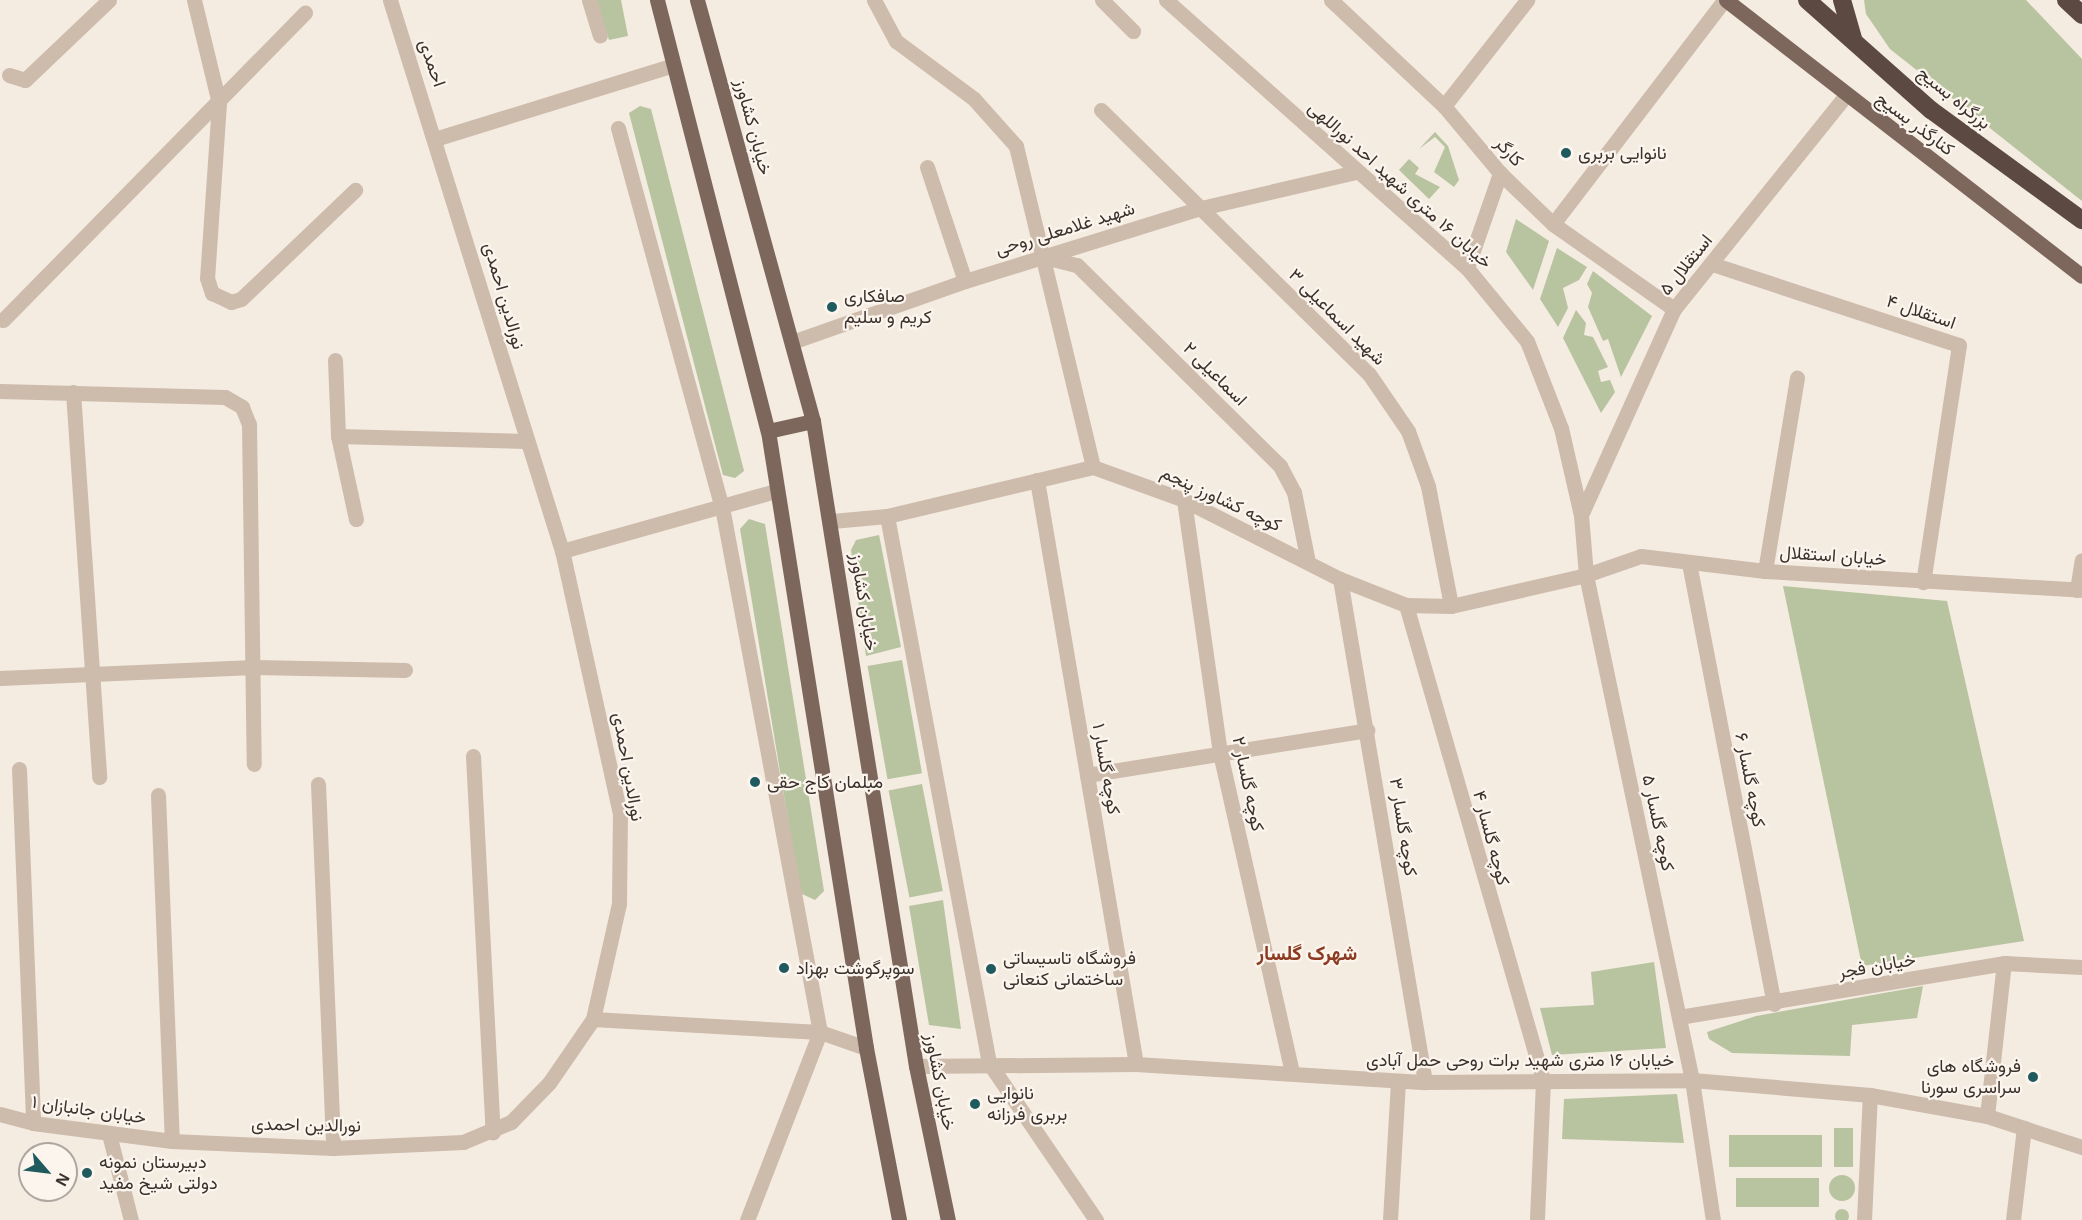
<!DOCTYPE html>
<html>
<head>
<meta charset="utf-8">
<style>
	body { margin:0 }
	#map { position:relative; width:2082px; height:1220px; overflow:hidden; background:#f4ebe1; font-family:Helvetica,Vazirmatn,sans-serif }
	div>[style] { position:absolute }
	.green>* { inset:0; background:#b8c4a0; transform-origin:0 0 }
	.round { border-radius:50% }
	.minor>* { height:15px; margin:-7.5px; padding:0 7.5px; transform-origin:7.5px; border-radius:7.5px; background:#cdbbac }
	.major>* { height:15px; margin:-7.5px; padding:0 7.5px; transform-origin:7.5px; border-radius:7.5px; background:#7d675c }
	.highway>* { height:18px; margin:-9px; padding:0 9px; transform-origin:9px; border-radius:9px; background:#5c4a42 }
	.dots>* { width:16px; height:16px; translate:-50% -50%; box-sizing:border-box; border:3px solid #fbf5ee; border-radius:50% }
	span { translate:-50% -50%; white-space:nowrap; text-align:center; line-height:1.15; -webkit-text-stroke:4.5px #fbf5ee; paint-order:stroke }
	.street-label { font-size:18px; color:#3b302b }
	.poi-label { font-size:18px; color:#3b302b }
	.left { translate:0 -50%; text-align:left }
	.right { translate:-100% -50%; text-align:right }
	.neighbourhood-label { font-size:20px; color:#8c3b22; font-weight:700 }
	.north { position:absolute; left:18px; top:1142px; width:60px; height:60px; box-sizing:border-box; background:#fbf5ee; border:2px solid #aea6a0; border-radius:50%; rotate:118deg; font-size:16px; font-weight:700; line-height:24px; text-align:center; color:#3b302b }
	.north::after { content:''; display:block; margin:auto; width:21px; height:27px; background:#1f5a5e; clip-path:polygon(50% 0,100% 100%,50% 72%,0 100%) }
</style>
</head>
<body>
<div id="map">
	<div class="green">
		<i style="clip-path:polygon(596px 0,621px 0,628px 36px,609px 40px)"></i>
		<i style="clip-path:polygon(1864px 0,2026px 0,2082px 59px,2082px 201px,1890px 49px,1866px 14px)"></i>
		<i style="clip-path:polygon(640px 106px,651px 109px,744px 471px,735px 478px,723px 475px,629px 113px)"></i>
		<i style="clip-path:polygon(1435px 132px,1448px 146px,1459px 180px,1454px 187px,1434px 172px,1445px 147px,1435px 137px,1419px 149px)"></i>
		<i style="clip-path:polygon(1409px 159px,1419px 168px,1415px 174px,1440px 187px,1429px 199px,1399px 170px)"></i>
		<i style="clip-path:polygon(1516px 219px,1549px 241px,1533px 290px,1506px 252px)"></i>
		<i style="clip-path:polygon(1557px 248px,1587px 267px,1579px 280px,1563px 288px,1568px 308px,1558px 327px,1540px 299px)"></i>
		<i style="clip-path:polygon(1593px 271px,1652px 316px,1621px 377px,1608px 339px,1603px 341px,1588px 307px,1592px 293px,1587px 284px)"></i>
		<i style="clip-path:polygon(1576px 310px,1586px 323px,1584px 335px,1593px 337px,1608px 367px,1598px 371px,1601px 382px,1610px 380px,1615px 392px,1601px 413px,1563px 338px)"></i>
		<i style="clip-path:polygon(749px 519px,765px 524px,824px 891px,815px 900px,800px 893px,740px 529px)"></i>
		<i style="clip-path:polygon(879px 535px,901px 647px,866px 656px,851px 550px,856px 540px)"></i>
		<i style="clip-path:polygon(1783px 586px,1947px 601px,2024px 941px,1862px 966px)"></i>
		<i style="left:902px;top:660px;width:115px;height:35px;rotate:80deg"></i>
		<i style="left:922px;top:784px;width:109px;height:34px;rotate:79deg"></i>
		<i style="clip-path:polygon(943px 900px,961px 1029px,929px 1025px,909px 906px)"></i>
		<i style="clip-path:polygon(1654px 962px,1666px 1048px,1552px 1055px,1540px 1008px,1594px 1005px,1591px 972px)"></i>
		<i style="clip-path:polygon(1923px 986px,1917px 1018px,1852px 1025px,1850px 1056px,1732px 1053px,1709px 1039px,1707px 1032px,1756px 1016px)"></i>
		<i style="clip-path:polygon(1677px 1094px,1684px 1143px,1562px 1139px,1564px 1099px)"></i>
		<i style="left:1834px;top:1128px;width:19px;height:39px"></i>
		<i style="left:1729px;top:1135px;width:93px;height:32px"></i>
		<i class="round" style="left:1829px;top:1175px;width:26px;height:26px"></i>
		<i style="left:1819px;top:1178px;width:29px;height:83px;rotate:90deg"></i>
		<i class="round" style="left:1835px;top:1209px;width:14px;height:14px"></i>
	</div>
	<div class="minor">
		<i style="left:194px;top:0;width:106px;rotate:76.4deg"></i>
		<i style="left:219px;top:103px;width:175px;rotate:93.9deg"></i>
		<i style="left:207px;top:278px;width:16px;rotate:72deg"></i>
		<i style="left:212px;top:293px;width:21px;rotate:25deg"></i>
		<i style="left:231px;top:302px;width:10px;rotate:-17deg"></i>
		<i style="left:241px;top:299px;width:158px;rotate:-43.7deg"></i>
		<i style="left:589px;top:0;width:37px;rotate:73deg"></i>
		<i style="left:874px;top:0;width:47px;rotate:61.8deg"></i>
		<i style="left:896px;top:41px;width:97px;rotate:36.6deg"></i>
		<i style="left:974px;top:99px;width:63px;rotate:48.2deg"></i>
		<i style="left:1016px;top:146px;width:330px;rotate:76.5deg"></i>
		<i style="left:1102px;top:0;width:44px;rotate:45deg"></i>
		<i style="left:1166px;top:0;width:403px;rotate:41.7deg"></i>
		<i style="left:1467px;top:268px;width:94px;rotate:50.6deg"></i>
		<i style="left:1527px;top:341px;width:93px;rotate:68.7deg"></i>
		<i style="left:1561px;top:428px;width:89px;rotate:77.1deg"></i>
		<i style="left:1581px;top:515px;width:60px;rotate:85.2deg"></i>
		<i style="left:1586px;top:575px;width:516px;rotate:78.15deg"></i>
		<i style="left:1692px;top:1080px;width:142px;rotate:81.5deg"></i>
		<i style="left:1331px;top:0;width:155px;rotate:43.2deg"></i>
		<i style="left:1444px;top:106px;width:87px;rotate:50.1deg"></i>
		<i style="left:1500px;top:173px;width:74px;rotate:43.9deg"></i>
		<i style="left:1553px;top:224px;width:148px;rotate:35.1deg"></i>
		<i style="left:9px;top:75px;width:17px;rotate:17deg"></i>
		<i style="left:25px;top:80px;width:116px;rotate:-43.6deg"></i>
		<i style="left:1444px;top:106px;width:135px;rotate:-51.9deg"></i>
		<i style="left:1101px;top:110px;width:376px;rotate:44.6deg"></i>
		<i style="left:1369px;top:374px;width:69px;rotate:55.6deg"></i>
		<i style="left:1408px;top:431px;width:59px;rotate:70deg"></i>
		<i style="left:1428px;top:486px;width:122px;rotate:79.1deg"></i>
		<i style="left:618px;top:128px;width:393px;rotate:74.7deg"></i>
		<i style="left:722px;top:507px;width:534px;rotate:79.43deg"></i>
		<i style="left:820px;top:1032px;width:202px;rotate:111.2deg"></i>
		<i style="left:438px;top:138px;width:243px;rotate:-17.2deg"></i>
		<i style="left:927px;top:167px;width:120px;rotate:71.6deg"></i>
		<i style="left:1553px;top:224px;width:282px;rotate:-52.6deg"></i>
		<i style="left:1044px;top:257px;width:34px;rotate:14deg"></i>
		<i style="left:1077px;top:265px;width:286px;rotate:44.7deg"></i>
		<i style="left:1280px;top:466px;width:30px;rotate:62deg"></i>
		<i style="left:1294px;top:492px;width:71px;rotate:78.7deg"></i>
		<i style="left:1712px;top:264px;width:260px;rotate:18.2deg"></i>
		<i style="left:1959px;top:345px;width:240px;rotate:98.6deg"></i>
		<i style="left:1467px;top:268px;width:101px;rotate:-70.8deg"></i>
		<i style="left:3px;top:320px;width:431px;rotate:-45.5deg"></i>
		<i style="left:792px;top:342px;width:183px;rotate:-19.4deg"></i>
		<i style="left:965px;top:281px;width:247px;rotate:-17.2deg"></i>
		<i style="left:1201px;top:208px;width:159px;rotate:-13.1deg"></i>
		<i style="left:335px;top:360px;width:76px;rotate:87.7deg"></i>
		<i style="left:338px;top:436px;width:188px;rotate:1.5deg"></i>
		<i style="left:0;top:391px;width:225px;rotate:1.5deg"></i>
		<i style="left:225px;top:397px;width:20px;rotate:30deg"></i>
		<i style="left:242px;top:407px;width:18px;rotate:68deg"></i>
		<i style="left:249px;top:424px;width:340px;rotate:89.2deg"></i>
		<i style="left:73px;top:392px;width:386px;rotate:86.1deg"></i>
		<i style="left:338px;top:436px;width:85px;rotate:77.8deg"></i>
		<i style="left:1037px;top:480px;width:592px;rotate:80.38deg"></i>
		<i style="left:1184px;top:500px;width:256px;rotate:81.9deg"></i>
		<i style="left:1220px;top:753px;width:328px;rotate:77.3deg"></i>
		<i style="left:1581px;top:515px;width:226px;rotate:-65.7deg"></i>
		<i style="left:1674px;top:309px;width:273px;rotate:-51.2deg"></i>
		<i style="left:887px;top:516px;width:556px;rotate:79.44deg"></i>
		<i style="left:989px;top:1063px;width:190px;rotate:55.7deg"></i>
		<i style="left:832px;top:521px;width:55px;rotate:-5.2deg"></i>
		<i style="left:887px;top:516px;width:212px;rotate:-13.4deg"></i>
		<i style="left:1093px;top:467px;width:97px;rotate:19.9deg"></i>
		<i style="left:1184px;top:500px;width:175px;rotate:26.9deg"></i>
		<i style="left:1340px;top:579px;width:71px;rotate:21.5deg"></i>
		<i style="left:1406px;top:605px;width:45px;rotate:1.3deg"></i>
		<i style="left:1451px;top:606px;width:139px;rotate:-12.9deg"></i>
		<i style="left:1586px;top:575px;width:58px;rotate:-19.1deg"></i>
		<i style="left:1641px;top:556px;width:125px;rotate:6.9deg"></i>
		<i style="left:1765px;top:571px;width:318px;rotate:3.4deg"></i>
		<i style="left:562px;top:551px;width:222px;rotate:-15.7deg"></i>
		<i style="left:1689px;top:563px;width:449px;rotate:79.1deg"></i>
		<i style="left:1765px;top:571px;width:196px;rotate:-80.6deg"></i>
		<i style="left:1340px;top:579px;width:510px;rotate:80.41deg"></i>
		<i style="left:2077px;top:590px;width:30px;rotate:-81deg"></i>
		<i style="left:1406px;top:605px;width:495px;rotate:73.9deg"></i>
		<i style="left:1543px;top:1081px;width:139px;rotate:92.5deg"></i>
		<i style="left:0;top:678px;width:254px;rotate:-2.5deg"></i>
		<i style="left:254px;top:667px;width:151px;rotate:1.1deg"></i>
		<i style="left:473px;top:756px;width:377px;rotate:87deg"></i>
		<i style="left:19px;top:769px;width:354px;rotate:87.7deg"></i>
		<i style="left:1087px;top:775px;width:284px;rotate:-9.1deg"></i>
		<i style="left:318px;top:784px;width:364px;rotate:87.6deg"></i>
		<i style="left:158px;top:795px;width:346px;rotate:87.7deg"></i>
		<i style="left:1679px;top:1017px;width:329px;rotate:-9.4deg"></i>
		<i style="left:2004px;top:963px;width:78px;rotate:2.9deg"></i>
		<i style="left:593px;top:1019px;width:227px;rotate:3.3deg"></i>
		<i style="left:820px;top:1032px;width:49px;rotate:19.2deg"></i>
		<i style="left:916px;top:1066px;width:220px;rotate:-0.5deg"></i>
		<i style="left:1136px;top:1064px;width:290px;rotate:3.6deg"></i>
		<i style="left:1425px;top:1082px;width:267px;rotate:-0.4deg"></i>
		<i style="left:1692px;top:1080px;width:179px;rotate:4.8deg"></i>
		<i style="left:1870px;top:1095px;width:119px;rotate:10.2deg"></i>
		<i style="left:1987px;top:1116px;width:100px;rotate:18.1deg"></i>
		<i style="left:0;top:1114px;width:34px;rotate:15deg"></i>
		<i style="left:33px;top:1123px;width:140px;rotate:7.4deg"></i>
		<i style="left:172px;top:1141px;width:161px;rotate:2.5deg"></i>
		<i style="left:333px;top:1148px;width:130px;rotate:-2.6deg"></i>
		<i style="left:463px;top:1142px;width:52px;rotate:-22.6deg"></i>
		<i style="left:511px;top:1122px;width:54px;rotate:-45.7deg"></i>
		<i style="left:549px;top:1083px;width:78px;rotate:-55.5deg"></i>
		<i style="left:593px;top:1019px;width:118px;rotate:-77.3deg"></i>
		<i style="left:619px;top:904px;width:90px;rotate:-89.4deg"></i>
		<i style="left:620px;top:814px;width:269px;rotate:-102.4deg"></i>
		<i style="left:562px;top:551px;width:577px;rotate:-107.34deg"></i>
		<i style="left:1987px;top:1116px;width:154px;rotate:-83.7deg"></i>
		<i style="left:109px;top:1134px;width:89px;rotate:75.7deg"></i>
		<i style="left:1390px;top:1220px;width:138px;rotate:-86.7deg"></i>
		<i style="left:1864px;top:1220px;width:125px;rotate:-87.3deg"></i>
		<i style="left:2013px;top:1220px;width:93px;rotate:-83.2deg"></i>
	</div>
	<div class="major">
		<i style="left:657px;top:0;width:445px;rotate:75.6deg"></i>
		<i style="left:768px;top:431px;width:625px;rotate:80.97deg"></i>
		<i style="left:866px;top:1048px;width:175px;rotate:79.1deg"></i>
		<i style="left:697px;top:0;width:437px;rotate:74.6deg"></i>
		<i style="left:813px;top:421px;width:653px;rotate:80.93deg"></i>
		<i style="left:916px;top:1066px;width:157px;rotate:78.3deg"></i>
		<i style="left:1726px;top:0;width:450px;rotate:37.8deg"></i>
		<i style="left:768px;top:431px;width:46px;rotate:-12.5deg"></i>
	</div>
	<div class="highway">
		<i style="left:1807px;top:0;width:166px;rotate:41.6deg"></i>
		<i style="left:1931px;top:110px;width:187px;rotate:36.1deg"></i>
		<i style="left:1842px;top:0;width:40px;rotate:74deg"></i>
		<i style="left:2066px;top:0;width:22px;rotate:43deg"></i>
	</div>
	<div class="dots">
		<i style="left:1566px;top:153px;background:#1f5a5e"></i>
		<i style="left:832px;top:307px;background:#1f5a5e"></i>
		<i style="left:755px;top:782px;background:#1f5a5e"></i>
		<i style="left:784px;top:968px;background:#1f5a5e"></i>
		<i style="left:991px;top:969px;background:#1f5a5e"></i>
		<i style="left:2033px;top:1077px;background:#1f5a5e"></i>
		<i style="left:975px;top:1104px;background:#1f5a5e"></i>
		<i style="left:87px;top:1173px;background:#1f5a5e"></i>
	</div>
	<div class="street-label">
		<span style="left:432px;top:63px;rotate:71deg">احمدی</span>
		<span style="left:1954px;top:98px;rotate:39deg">بزرگراه بسیج</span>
		<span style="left:1915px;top:124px;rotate:37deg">کنارگذر بسیج</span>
		<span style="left:753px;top:127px;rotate:75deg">خیابان کشاورز</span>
		<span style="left:1509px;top:152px;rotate:48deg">کارگر</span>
		<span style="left:1400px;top:185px;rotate:42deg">خیابان ۱۶ متری شهید احد نوراللهی</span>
		<span style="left:1065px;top:229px;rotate:-17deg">شهید غلامعلی روحی</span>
		<span style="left:1686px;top:265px;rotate:-51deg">استقلال ۵</span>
		<span style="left:504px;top:296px;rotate:74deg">نورالدین احمدی</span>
		<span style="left:1921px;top:312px;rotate:19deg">استقلال ۴</span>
		<span style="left:1337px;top:317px;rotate:45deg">شهید اسماعیلی ۳</span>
		<span style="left:1215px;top:374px;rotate:45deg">اسماعیلی ۲</span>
		<span style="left:1221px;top:499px;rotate:25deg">کوچه کشاورز پنجم</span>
		<span style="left:1833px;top:556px;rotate:4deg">خیابان استقلال</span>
		<span style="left:864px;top:602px;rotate:81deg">خیابان کشاورز</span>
		<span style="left:628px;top:767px;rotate:80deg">نورالدین احمدی</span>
		<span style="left:1106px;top:769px;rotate:80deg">کوچه گلسار ۱</span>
		<span style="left:1750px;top:780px;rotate:79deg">کوچه گلسار ۶</span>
		<span style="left:1248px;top:784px;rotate:78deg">کوچه گلسار ۲</span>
		<span style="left:1658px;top:823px;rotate:78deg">کوچه گلسار ۵</span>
		<span style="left:1403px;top:827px;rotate:81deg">کوچه گلسار ۳</span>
		<span style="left:1491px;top:838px;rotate:75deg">کوچه گلسار ۴</span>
		<span style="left:1877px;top:966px;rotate:-10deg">خیابان فجر</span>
		<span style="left:1520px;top:1060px">خیابان ۱۶ متری شهید برات روحی حمل آبادی</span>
		<span style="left:940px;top:1082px;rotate:79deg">خیابان کشاورز</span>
		<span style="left:89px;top:1110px;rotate:8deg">خیابان جانبازان ۱</span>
		<span style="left:306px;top:1125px;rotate:1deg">نورالدین احمدی</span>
	</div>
	<div class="poi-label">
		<span class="left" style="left:1578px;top:153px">نانوایی بربری</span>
		<span class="left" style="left:844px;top:307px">صافکاری<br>کریم و سلیم</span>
		<span class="left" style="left:767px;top:782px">مبلمان کاج حقی</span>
		<span class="left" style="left:1003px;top:969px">فروشگاه تاسیساتی<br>ساختمانی کنعانی</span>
		<span class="left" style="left:796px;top:968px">سوپرگوشت بهزاد</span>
		<span class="right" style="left:2021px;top:1077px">فروشگاه های<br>سراسری سورنا</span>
		<span class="left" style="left:987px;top:1104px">نانوایی<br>بربری فرزانه</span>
		<span class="left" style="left:99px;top:1173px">دبیرستان نمونه<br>دولتی شیخ مفید</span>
	</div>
	<div class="neighbourhood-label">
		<span style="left:1307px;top:953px">شهرک گلسار</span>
	</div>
	<div class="north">N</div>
</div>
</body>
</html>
